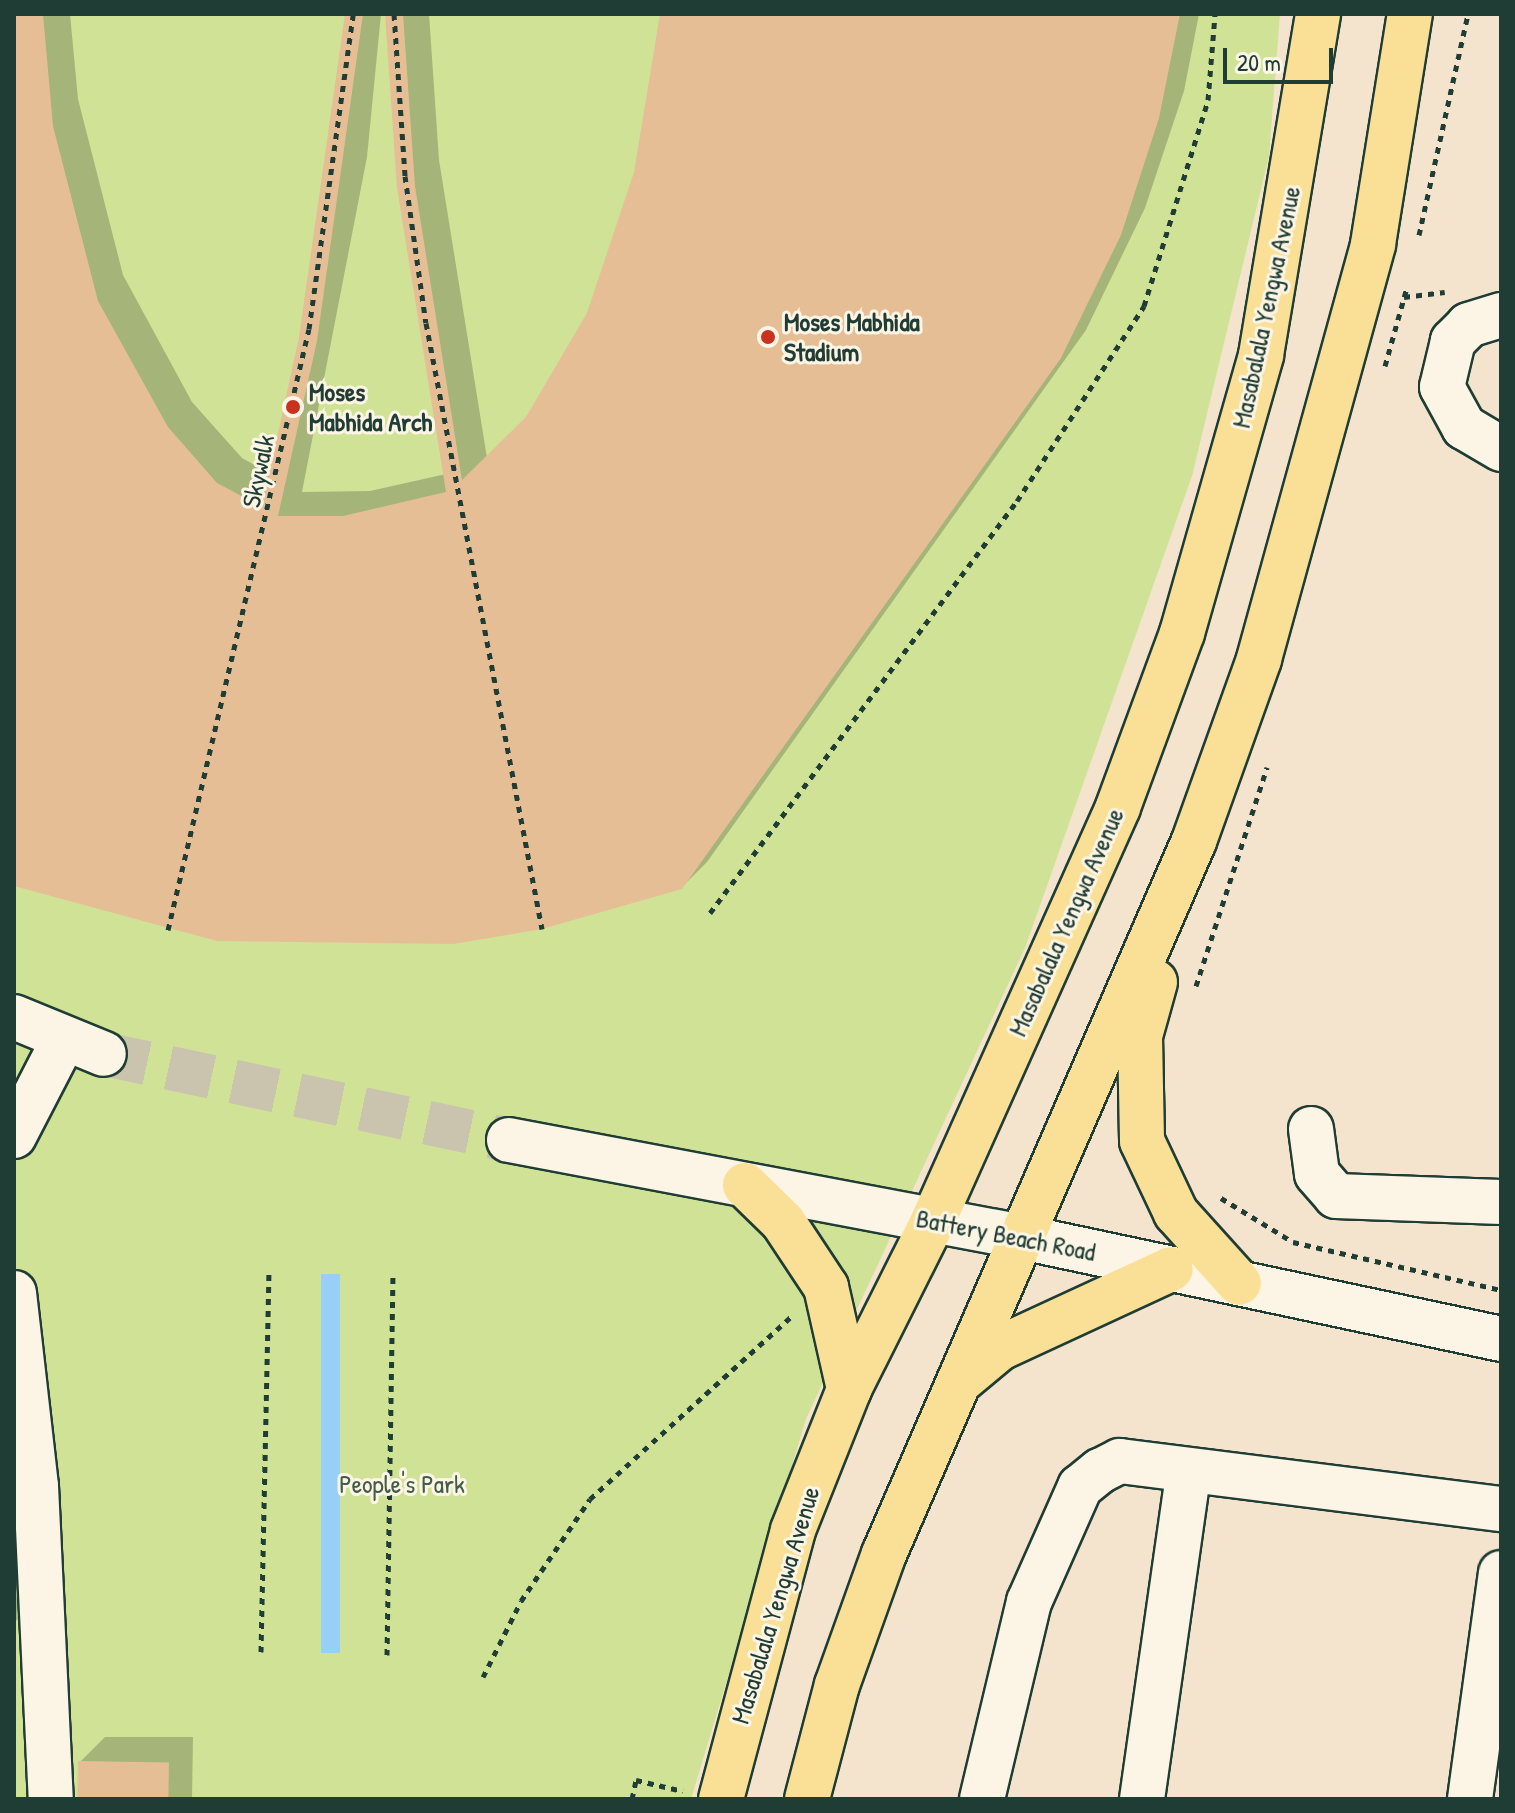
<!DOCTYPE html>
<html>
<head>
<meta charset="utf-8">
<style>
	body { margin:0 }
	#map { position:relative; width:1515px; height:1813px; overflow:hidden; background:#f5e4cd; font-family:"Patrick Hand",sans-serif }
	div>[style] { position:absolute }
	.green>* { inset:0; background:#cfe296 }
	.water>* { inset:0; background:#97cff6; transform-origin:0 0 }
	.shadow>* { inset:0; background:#0003 }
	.building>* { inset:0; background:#e6be96; transform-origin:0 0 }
	.minor-tunnel>* { height:44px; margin-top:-22px; transform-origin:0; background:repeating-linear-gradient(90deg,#cac3ae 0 44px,transparent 0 66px) }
	.path>* { height:5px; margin-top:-2.5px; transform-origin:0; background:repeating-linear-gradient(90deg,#1f3d34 0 6px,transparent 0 12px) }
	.roads { filter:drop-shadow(2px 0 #1f3d34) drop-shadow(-2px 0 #1f3d34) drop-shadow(0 2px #1f3d34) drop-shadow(0 -2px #1f3d34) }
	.minor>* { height:44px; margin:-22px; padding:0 22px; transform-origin:22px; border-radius:22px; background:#fcf5e5 }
	.major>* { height:44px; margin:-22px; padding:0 22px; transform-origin:22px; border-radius:22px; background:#f9e096 }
	.dots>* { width:22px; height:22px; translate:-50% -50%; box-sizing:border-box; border:4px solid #fcf5e5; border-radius:50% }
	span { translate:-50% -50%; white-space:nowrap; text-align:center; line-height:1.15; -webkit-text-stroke:6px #fcf5e5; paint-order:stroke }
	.street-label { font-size:26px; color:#1f3d34 }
	.poi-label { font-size:26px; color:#1f3d34; font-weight:700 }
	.left { translate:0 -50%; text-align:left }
	.park-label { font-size:26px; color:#425e48 }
	.frame { position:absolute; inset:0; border:16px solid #1f3d34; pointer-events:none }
	.scale { position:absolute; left:1223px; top:48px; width:110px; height:36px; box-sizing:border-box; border:4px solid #1f3d34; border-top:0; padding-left:10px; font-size:24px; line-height:28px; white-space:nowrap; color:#1f3d34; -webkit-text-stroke:6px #fcf5e5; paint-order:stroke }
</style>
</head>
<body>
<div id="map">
	<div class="green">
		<i style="clip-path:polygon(14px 14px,1280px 14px,1269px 156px,1192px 476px,1025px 948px,806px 1419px,691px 1799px,14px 1799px)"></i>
	</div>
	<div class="water">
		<i style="left:321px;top:1274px;width:19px;height:379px"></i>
	</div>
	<div class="shadow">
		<i style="clip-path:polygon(14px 14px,70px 14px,78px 99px,123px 275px,192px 402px,242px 458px,271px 474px,301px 338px,346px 14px,381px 14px,367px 157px,302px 492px,370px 491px,446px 474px,391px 14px,429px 14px,439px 160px,487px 458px,528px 417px,589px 313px,636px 172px,662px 14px,1199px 14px,1184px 91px,1145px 208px,1086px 330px,707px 862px,681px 888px,14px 883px)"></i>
		<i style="clip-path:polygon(14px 1538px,22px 1615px,14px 1623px)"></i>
		<i style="clip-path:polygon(105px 1737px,193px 1737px,192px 1799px,79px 1799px,80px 1762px)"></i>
	</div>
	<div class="building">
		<i style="clip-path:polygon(14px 14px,43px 14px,53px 126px,98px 301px,168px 427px,217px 483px,262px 507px,299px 337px,345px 14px,363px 14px,317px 341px,278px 516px,343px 516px,446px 492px,397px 188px,385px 14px,403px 14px,415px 186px,462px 480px,526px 417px,587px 313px,634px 172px,660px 14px,1180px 14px,1159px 118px,1121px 235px,1061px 358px,682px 889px,542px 929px,453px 944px,217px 941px,14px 886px)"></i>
		<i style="left:78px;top:1761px;width:91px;height:38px;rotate:1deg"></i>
	</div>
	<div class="minor-tunnel">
		<i style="left:104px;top:1054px;width:414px;rotate:12deg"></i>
	</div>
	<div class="path">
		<i style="left:394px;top:14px;width:162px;rotate:86.1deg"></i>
		<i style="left:405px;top:176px;width:148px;rotate:81.9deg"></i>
		<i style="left:426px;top:323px;width:617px;rotate:79.16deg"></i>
		<i style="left:1419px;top:235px;width:226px;rotate:-77.5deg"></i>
		<i style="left:1404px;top:297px;width:41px;rotate:-7deg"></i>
		<i style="left:1385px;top:366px;width:82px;rotate:-74.4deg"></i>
		<i style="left:710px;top:913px;width:514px;rotate:-53.31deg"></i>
		<i style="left:1017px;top:501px;width:233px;rotate:-56.9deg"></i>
		<i style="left:1144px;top:306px;width:216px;rotate:-72.7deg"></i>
		<i style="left:1208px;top:100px;width:86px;rotate:-85.3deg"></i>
		<i style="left:168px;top:930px;width:617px;rotate:-76.8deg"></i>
		<i style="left:309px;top:329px;width:318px;rotate:-82deg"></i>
		<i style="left:1196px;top:986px;width:230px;rotate:-72deg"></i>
		<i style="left:1221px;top:1198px;width:84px;rotate:31.4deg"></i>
		<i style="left:1293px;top:1242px;width:213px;rotate:13deg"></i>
		<i style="left:261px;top:1652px;width:378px;rotate:-88.8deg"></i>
		<i style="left:387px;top:1655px;width:381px;rotate:-89.1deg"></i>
		<i style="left:483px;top:1677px;width:85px;rotate:-63.4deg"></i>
		<i style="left:521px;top:1601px;width:123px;rotate:-55.9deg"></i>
		<i style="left:590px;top:1499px;width:274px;rotate:-42.2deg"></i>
		<i style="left:632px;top:1799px;width:19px;rotate:-78deg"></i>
		<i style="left:636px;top:1780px;width:48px;rotate:13.2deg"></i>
	</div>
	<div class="roads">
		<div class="minor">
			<i style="left:1501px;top:315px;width:34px;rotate:163deg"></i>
			<i style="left:1469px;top:325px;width:23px;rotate:135deg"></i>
			<i style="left:1453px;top:341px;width:47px;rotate:103.4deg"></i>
			<i style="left:1442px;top:387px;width:46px;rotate:61.2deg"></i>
			<i style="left:1464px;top:427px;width:43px;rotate:30.7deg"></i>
			<i style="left:14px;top:1017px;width:97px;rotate:22.3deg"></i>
			<i style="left:1311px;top:1129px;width:45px;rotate:82.4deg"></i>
			<i style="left:1317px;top:1174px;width:29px;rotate:49deg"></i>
			<i style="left:1336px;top:1196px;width:165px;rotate:2.1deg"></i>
			<i style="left:14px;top:1136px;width:107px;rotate:-62.7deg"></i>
			<i style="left:509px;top:1140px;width:517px;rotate:10.7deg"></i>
			<i style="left:1017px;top:1236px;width:495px;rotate:12deg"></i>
			<i style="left:14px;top:1293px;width:194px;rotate:83.5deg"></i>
			<i style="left:36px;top:1486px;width:313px;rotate:87.3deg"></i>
			<i style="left:982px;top:1799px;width:203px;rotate:-76.6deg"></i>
			<i style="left:1029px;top:1602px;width:126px;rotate:-66.1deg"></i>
			<i style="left:1080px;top:1487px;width:26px;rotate:-39deg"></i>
			<i style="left:1100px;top:1471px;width:22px;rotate:-27deg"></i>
			<i style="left:1120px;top:1461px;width:384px;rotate:7.2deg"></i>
			<i style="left:1142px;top:1799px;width:332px;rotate:-81.9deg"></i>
			<i style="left:1470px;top:1799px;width:228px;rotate:-82.2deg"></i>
		</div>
		<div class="major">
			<i style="left:1155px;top:982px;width:56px;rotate:105.5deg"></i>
			<i style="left:1140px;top:1036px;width:105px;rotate:88.9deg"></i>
			<i style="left:1142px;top:1141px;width:80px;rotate:64.7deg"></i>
			<i style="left:1176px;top:1213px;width:94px;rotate:48deg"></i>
			<i style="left:745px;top:1185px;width:53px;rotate:44.2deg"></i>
			<i style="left:783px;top:1222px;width:78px;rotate:56.5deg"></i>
			<i style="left:826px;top:1287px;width:105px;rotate:77.3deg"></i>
			<i style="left:959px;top:1382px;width:53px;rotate:-39.7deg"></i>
			<i style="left:1000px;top:1348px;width:188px;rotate:-24.8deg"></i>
			<i style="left:721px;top:1799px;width:278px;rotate:-75deg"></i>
			<i style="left:793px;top:1530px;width:152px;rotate:-68.3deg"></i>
			<i style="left:849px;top:1389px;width:188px;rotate:-63.4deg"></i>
			<i style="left:933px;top:1221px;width:453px;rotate:-65.9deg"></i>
			<i style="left:1118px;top:807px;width:185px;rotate:-69.8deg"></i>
			<i style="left:1182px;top:633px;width:289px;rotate:-74.1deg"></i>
			<i style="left:1261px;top:355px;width:346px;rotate:-80.5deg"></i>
			<i style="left:807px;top:1799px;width:118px;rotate:-75.3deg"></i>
			<i style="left:837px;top:1685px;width:139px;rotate:-70.3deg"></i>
			<i style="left:884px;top:1554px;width:777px;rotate:-66.5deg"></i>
			<i style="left:1194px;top:841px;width:193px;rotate:-70.3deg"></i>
			<i style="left:1259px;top:659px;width:430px;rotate:-74.6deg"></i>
			<i style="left:1373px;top:244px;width:233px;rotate:-80.9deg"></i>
		</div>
	</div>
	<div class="dots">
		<i style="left:768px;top:337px;background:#c8321e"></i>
		<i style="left:293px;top:407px;background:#c8321e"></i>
	</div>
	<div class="street-label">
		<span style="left:1266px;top:307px;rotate:-78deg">Masabalala Yengwa Avenue</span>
		<span style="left:258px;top:471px;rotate:-78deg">Skywalk</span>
		<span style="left:1066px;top:922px;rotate:-66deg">Masabalala Yengwa Avenue</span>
		<span style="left:1006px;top:1235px;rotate:11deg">Battery Beach Road</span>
		<span style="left:775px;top:1605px;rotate:-73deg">Masabalala Yengwa Avenue</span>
	</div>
	<div class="poi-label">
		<span class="left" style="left:784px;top:337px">Moses Mabhida<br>Stadium</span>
		<span class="left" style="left:309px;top:407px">Moses<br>Mabhida Arch</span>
	</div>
	<div class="park-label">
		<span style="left:402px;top:1484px">People's Park</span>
	</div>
	<div class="frame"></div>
	<div class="scale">20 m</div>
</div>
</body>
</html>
